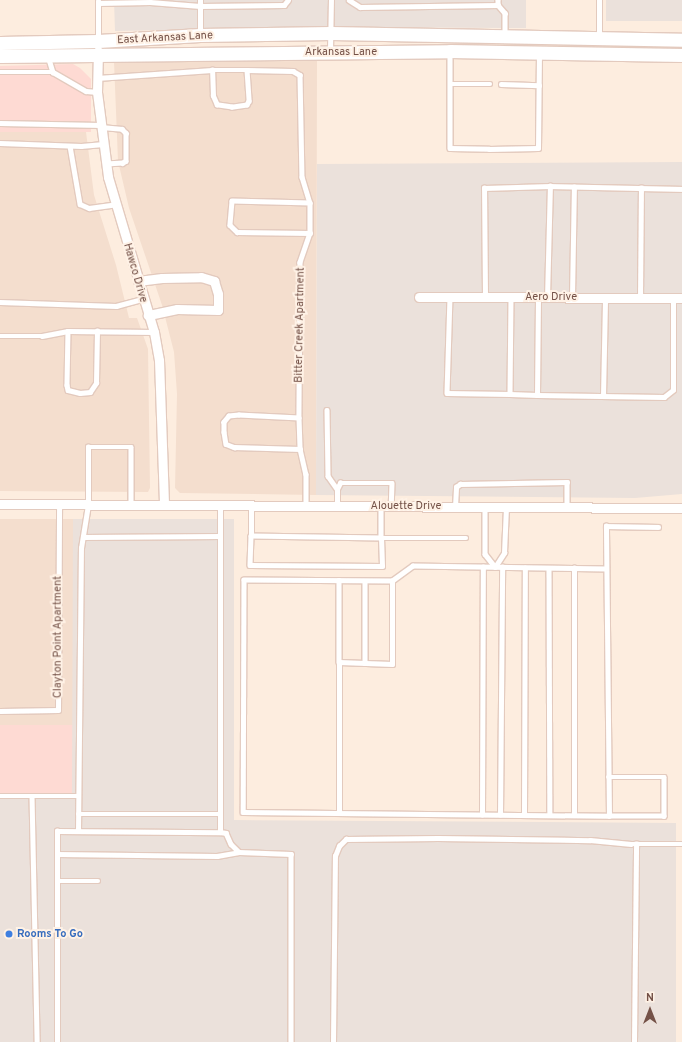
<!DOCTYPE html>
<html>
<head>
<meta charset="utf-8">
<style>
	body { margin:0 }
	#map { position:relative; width:682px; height:1042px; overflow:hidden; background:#fdeddf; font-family:Overpass,sans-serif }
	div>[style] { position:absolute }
	.residential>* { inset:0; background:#f4dece; transform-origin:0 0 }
	.commercial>* { inset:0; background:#fedad3; transform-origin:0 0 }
	.industrial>* { inset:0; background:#ebe1db; transform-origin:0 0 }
	.roads { filter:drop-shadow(1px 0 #e3cabe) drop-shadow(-1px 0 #e3cabe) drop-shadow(0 1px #e3cabe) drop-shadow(0 -1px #e3cabe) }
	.service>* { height:4.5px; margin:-2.25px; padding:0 2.25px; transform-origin:2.25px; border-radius:2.25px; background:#fff }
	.minor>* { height:9px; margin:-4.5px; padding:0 4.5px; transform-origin:4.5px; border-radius:4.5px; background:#fff }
	.secondary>* { height:13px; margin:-6.5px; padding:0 6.5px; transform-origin:6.5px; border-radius:6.5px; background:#fff }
	.dots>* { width:11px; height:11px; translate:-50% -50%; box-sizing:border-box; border:2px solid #fff2e6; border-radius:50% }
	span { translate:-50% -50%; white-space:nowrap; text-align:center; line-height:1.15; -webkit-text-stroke:4px #fff2e6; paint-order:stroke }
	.street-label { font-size:11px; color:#745147 }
	.shop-label { font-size:11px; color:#366cbe; font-weight:700 }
	.left { translate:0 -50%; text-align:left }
	.north { position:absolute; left:630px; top:990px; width:40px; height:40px; -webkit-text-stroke:3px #fff2e6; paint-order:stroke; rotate:0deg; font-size:11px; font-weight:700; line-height:16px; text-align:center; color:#745147 }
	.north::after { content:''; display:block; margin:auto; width:14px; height:18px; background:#745147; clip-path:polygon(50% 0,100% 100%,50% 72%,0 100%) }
</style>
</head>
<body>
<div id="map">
	<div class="residential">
		<i style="clip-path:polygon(317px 61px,316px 495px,180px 493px,175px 488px,177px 394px,174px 352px,162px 305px,129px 208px,118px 161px,114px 62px)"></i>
		<i style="clip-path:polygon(0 132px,86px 132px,94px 195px,116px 265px,129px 318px,137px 318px,148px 349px,150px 488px,148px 492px,0 491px)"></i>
		<i style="left:0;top:519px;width:73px;height:206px"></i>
	</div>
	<div class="commercial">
		<i style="clip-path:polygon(73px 64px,80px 68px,91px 79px,91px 132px,0 132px,0 66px)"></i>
		<i style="left:0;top:725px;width:73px;height:69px"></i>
	</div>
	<div class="industrial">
		<i style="clip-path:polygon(114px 0,526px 0,526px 28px,320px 27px,115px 31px)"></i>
		<i style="left:606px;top:0;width:76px;height:21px"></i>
		<i style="clip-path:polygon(682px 162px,682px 494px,635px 498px,316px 495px,317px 164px)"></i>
		<i style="clip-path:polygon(73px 519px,234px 519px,234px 820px,676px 823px,676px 1042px,0 1042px,0 794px,72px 793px)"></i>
	</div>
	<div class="roads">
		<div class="service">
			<i style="left:349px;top:0;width:13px;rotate:32deg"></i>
			<i style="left:360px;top:7px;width:138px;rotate:-0.8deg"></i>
			<i style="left:498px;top:0;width:5px;rotate:90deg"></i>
			<i style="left:498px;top:5px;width:11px;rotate:49deg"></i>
			<i style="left:505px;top:13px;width:23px;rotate:90deg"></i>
			<i style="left:98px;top:3px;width:52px;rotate:-1.1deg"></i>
			<i style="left:150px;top:2px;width:50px;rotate:4.6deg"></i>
			<i style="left:200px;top:6px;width:84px;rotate:-0.7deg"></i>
			<i style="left:284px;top:5px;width:6px;rotate:-51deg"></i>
			<i style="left:200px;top:33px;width:33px;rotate:-90deg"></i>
			<i style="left:599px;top:38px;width:38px;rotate:-90deg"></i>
			<i style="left:98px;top:40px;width:39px;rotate:-90deg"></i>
			<i style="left:330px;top:50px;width:50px;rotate:-88.9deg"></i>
			<i style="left:450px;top:53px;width:95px;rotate:90deg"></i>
			<i style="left:450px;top:148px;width:39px;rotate:1deg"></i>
			<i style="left:489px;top:149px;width:49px;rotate:-1.2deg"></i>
			<i style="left:538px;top:148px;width:95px;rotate:-89.4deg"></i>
			<i style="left:48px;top:56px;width:17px;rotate:73deg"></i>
			<i style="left:53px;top:72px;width:38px;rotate:30deg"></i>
			<i style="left:86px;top:91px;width:11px;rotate:5deg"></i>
			<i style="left:247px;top:70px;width:31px;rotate:86deg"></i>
			<i style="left:249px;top:101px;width:4px;rotate:117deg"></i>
			<i style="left:247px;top:105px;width:15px;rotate:172deg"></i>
			<i style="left:232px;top:107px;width:15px;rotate:-172deg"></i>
			<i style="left:217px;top:105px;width:10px;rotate:-114deg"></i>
			<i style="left:213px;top:96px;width:26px;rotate:-92deg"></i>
			<i style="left:212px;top:70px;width:35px"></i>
			<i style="left:247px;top:70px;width:46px;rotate:1.2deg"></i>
			<i style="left:293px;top:71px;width:8px;rotate:30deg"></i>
			<i style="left:300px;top:75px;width:102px;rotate:88.9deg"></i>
			<i style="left:302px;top:177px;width:27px;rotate:73deg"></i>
			<i style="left:310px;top:203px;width:30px;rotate:90deg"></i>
			<i style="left:310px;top:233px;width:31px;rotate:109deg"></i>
			<i style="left:300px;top:262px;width:156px;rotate:90.4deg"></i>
			<i style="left:299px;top:418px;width:31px;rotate:88deg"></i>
			<i style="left:300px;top:449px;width:26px;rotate:77deg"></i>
			<i style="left:306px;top:474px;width:32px;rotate:90deg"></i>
			<i style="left:0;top:72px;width:53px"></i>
			<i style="left:97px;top:78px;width:115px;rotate:-4deg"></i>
			<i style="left:450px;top:84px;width:40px"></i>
			<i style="left:501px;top:84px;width:38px;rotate:2deg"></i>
			<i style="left:0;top:123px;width:101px;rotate:1.1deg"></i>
			<i style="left:101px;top:127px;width:21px;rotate:5deg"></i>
			<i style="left:122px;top:129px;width:6px;rotate:45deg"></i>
			<i style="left:126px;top:133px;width:28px;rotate:90deg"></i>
			<i style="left:126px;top:161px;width:4px;rotate:146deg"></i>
			<i style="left:123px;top:163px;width:17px;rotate:177deg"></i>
			<i style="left:0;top:143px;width:81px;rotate:2.1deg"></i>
			<i style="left:81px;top:146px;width:22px;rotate:-5deg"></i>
			<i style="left:70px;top:146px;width:59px;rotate:80.2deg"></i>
			<i style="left:80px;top:204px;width:10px;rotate:24deg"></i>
			<i style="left:89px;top:208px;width:27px;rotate:-8deg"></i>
			<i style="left:310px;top:203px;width:78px;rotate:-178.5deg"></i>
			<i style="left:232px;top:201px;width:24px;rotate:95deg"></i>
			<i style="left:230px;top:225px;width:10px;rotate:45deg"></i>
			<i style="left:237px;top:232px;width:73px;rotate:0.8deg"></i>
			<i style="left:450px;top:297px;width:96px;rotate:91.8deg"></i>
			<i style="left:447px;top:393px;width:63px;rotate:0.9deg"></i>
			<i style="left:485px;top:297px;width:109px;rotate:-90.5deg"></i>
			<i style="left:484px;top:188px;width:66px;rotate:-1.7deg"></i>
			<i style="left:572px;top:297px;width:110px;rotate:-89deg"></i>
			<i style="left:511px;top:298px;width:96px;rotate:90.6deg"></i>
			<i style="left:510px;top:394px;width:27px;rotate:2deg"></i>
			<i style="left:537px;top:395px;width:97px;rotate:-89.4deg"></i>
			<i style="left:547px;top:298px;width:112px;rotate:-88.5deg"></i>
			<i style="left:550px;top:186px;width:132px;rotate:1.3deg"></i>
			<i style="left:640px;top:298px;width:110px;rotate:-89.5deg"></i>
			<i style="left:0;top:302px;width:116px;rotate:2deg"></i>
			<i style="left:116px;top:306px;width:28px;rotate:-15deg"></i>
			<i style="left:68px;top:331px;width:54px;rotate:91.1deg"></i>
			<i style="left:67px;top:385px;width:5px;rotate:79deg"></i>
			<i style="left:68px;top:390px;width:12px;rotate:14deg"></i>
			<i style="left:80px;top:393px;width:10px;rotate:-6deg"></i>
			<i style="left:90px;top:392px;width:11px;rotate:-56deg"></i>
			<i style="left:96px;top:383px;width:52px;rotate:-88.9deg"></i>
			<i style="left:0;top:336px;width:42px"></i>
			<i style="left:42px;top:336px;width:26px;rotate:-11deg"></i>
			<i style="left:68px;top:331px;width:86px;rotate:0.7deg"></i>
			<i style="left:537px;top:395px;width:127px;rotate:0.9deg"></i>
			<i style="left:664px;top:397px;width:11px;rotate:-38deg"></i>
			<i style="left:673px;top:390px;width:92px;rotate:-90deg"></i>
			<i style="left:603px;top:396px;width:98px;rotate:-88.8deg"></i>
			<i style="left:327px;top:410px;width:66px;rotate:89.1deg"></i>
			<i style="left:328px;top:476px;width:16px;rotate:55deg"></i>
			<i style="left:299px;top:418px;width:60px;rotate:-177.1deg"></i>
			<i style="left:239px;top:415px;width:10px;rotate:174deg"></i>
			<i style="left:229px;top:416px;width:8px;rotate:130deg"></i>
			<i style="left:224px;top:422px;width:10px;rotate:90deg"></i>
			<i style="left:224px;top:432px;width:12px;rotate:81deg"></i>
			<i style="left:226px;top:444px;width:9px;rotate:21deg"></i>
			<i style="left:234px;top:447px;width:66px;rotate:1.7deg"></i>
			<i style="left:337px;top:506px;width:17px;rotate:-90deg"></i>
			<i style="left:337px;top:489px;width:7px;rotate:-63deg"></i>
			<i style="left:340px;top:483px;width:52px"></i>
			<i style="left:392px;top:483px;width:23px;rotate:92deg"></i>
			<i style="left:381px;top:506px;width:32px;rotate:90deg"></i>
			<i style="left:381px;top:538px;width:85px"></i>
			<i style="left:455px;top:507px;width:20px;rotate:-87deg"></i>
			<i style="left:456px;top:487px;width:5px;rotate:-37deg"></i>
			<i style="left:460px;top:484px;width:107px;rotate:-1.1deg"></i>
			<i style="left:567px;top:482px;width:25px;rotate:90deg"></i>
			<i style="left:485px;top:507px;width:47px;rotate:90deg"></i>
			<i style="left:485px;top:554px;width:16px;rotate:52deg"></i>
			<i style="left:251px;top:536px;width:29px;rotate:92deg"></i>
			<i style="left:250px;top:565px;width:132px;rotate:0.4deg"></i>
			<i style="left:382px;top:566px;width:28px;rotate:-92deg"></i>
			<i style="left:381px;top:538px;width:130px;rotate:-179.1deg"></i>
			<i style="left:251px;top:536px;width:30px;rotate:-90deg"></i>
			<i style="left:83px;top:537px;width:137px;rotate:-0.4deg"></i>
			<i style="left:495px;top:567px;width:17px;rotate:-57deg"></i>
			<i style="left:504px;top:553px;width:46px;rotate:-87.5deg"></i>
			<i style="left:549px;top:568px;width:247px;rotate:89.8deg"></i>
			<i style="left:606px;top:569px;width:193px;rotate:-179.1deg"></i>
			<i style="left:413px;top:566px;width:26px;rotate:144deg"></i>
			<i style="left:392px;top:581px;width:148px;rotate:-179.6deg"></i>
			<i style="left:244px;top:580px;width:232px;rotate:90.2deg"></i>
			<i style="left:243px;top:812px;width:366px;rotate:0.6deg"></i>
			<i style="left:609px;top:816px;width:290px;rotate:-90.6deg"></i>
			<i style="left:606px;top:526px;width:52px;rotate:1.1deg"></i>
			<i style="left:339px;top:580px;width:82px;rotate:90deg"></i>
			<i style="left:339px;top:662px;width:53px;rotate:2.2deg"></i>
			<i style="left:392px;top:664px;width:83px;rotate:-90deg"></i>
			<i style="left:365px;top:581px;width:82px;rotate:90deg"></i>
			<i style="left:0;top:711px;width:58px;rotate:-1deg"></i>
			<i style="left:58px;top:710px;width:205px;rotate:-89.7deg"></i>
			<i style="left:608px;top:777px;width:56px"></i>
			<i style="left:664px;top:777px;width:39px;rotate:90deg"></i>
			<i style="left:664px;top:816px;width:55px;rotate:180deg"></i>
			<i style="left:0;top:796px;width:78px"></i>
			<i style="left:32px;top:796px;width:246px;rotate:88.8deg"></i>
			<i style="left:339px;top:813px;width:151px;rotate:-90deg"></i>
			<i style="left:78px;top:814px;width:142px"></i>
			<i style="left:482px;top:815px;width:248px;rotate:-89.8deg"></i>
			<i style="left:500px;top:815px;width:248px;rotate:-89.5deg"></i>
			<i style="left:524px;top:815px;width:247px;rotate:-89.8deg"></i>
			<i style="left:574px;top:815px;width:247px;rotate:-90deg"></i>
			<i style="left:78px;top:831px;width:283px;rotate:-89.4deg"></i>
			<i style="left:81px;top:548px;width:44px;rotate:-80.8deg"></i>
			<i style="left:88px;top:505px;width:58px;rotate:-90deg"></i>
			<i style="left:88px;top:447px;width:43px"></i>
			<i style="left:131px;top:447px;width:58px;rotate:90deg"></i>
			<i style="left:220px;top:832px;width:6px;rotate:9deg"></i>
			<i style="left:226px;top:833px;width:12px;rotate:66deg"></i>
			<i style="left:231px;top:844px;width:11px;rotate:45deg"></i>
			<i style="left:239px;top:852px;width:52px;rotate:2.2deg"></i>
			<i style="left:291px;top:854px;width:188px;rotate:90deg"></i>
			<i style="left:57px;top:854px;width:160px;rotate:0.7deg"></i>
			<i style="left:217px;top:856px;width:22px;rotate:-10deg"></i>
			<i style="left:57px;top:881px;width:41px"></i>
			<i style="left:57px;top:1042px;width:211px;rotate:-90deg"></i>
			<i style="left:57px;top:831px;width:163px;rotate:0.4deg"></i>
			<i style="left:220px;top:832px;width:327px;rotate:-90deg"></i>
			<i style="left:333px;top:1042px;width:186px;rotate:-89.4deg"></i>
			<i style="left:335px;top:856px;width:11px;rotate:-68deg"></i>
			<i style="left:339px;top:846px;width:10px;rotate:-45deg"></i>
			<i style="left:346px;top:839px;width:92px;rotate:-0.6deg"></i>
			<i style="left:438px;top:838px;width:152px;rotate:0.8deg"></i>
			<i style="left:590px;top:840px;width:41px;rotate:5.6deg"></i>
			<i style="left:631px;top:844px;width:51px"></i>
			<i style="left:634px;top:1042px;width:198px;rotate:-89.4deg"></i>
		</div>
		<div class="minor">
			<i style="left:98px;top:51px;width:41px;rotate:91.4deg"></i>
			<i style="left:97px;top:92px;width:86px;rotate:82.6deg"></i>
			<i style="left:108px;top:177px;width:162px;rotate:73.5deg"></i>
			<i style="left:154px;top:332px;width:28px;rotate:80deg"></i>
			<i style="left:159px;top:360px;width:145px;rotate:88deg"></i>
			<i style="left:138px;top:281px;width:24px;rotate:-7deg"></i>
			<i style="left:162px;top:278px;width:39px;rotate:-1deg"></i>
			<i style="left:201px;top:277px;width:14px;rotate:17deg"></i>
			<i style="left:214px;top:281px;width:14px;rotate:73deg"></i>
			<i style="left:218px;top:294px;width:16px;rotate:90deg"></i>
			<i style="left:218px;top:310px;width:41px;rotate:-178.6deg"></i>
			<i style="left:177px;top:309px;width:30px;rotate:168deg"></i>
			<i style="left:419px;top:297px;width:263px;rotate:0.2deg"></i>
			<i style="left:0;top:504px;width:682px;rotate:0.34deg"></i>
		</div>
		<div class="secondary">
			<i style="left:0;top:43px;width:98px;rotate:-1.2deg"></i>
			<i style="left:98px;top:41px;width:102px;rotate:-3.4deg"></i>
			<i style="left:200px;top:35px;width:131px;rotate:-0.9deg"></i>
			<i style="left:331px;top:33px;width:351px;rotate:1.1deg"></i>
			<i style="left:0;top:56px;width:450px;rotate:-0.6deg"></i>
			<i style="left:450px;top:51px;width:232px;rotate:1deg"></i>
		</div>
	</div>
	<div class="dots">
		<i style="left:9px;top:934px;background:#3f7fe0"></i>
	</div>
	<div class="street-label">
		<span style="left:165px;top:38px;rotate:-3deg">East Arkansas Lane</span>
		<span style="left:341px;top:52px">Arkansas Lane</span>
		<span style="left:135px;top:273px;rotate:74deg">Hawco Drive</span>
		<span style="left:551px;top:297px">Aero Drive</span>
		<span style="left:300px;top:325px;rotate:-89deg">Bitter Creek Apartment</span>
		<span style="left:406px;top:506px">Alouette Drive</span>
		<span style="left:58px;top:637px;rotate:-90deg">Clayton Point Apartment</span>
	</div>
	<div class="shop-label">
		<span class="left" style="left:17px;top:934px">Rooms To Go</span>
	</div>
	<div class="north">N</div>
</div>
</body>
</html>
